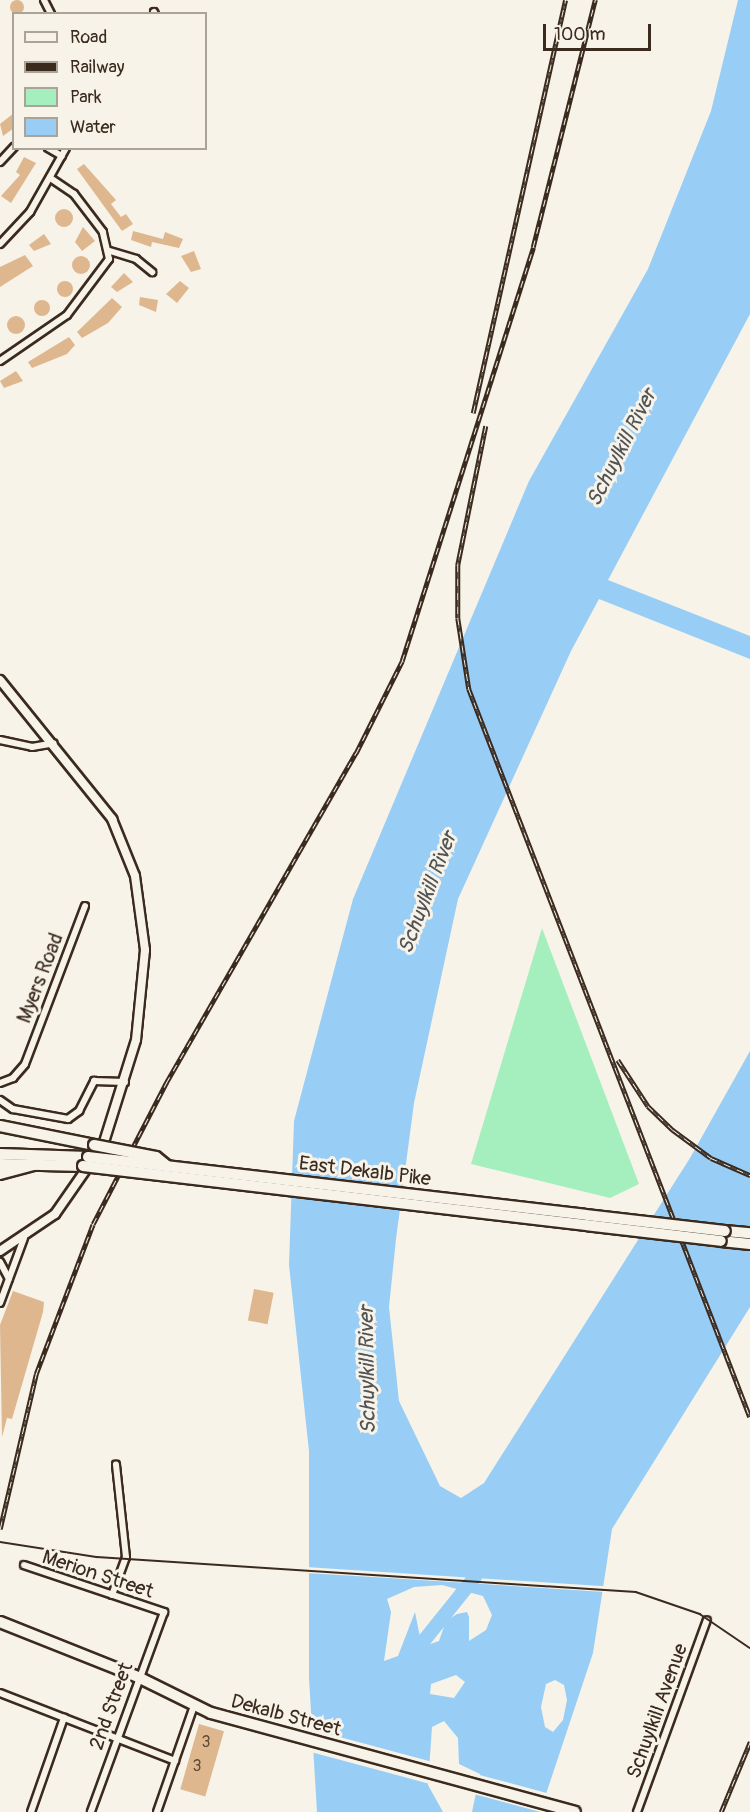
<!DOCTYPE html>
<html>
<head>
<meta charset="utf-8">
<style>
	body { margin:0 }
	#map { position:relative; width:750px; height:1812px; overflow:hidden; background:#f7f3e8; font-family:Pangolin,sans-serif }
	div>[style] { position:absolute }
	.green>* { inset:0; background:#a5efbe }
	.water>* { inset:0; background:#98cdf6 }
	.pier>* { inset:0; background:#f7f3e8; transform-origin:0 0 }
	.river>* { height:14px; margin:-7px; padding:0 7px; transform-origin:7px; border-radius:7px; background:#98cdf6 }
	.building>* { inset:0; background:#deb78f; transform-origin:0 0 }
	.round { border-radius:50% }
	.roads { filter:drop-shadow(2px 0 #3b2a1e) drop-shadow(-2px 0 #3b2a1e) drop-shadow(0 2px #3b2a1e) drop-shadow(0 -2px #3b2a1e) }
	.street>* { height:6px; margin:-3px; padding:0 3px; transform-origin:3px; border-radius:3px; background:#f7f3e8 }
	.secondary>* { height:8px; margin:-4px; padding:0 4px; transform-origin:4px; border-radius:4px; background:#f7f3e8 }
	.highway>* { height:10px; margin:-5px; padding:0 5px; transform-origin:5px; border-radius:5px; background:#f7f3e8 }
	.tram>* { height:1.5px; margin:-0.75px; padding:0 0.75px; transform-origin:0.75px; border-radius:0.75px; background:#3b2a1e }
	.rail>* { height:4.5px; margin-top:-2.25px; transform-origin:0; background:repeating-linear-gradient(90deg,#f7f3e8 0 7px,#3b2a1e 0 14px); box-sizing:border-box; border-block:2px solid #3b2a1e }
	.bridges { filter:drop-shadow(2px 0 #3b2a1e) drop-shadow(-2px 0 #3b2a1e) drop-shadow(0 2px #3b2a1e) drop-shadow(0 -2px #3b2a1e) }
	.highway-bridge>* { height:10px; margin:-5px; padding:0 5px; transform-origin:5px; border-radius:5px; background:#f7f3e8 }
	span { translate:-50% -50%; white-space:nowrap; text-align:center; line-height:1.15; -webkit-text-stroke:6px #f7f3e8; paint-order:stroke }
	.number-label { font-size:16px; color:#644d3a }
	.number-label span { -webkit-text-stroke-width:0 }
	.street-label { font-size:20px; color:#3b2a1e }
	.water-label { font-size:21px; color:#525354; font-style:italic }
	.legend { position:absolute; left:12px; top:12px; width:195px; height:138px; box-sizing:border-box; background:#f7f3e8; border:2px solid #aca397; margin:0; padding:8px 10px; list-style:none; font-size:18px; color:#3b2a1e }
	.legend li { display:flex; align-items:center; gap:12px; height:30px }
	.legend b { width:30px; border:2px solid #aca397 }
	.scale { position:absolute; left:543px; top:24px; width:108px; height:27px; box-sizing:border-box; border:3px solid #3b2a1e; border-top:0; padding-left:8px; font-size:18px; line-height:21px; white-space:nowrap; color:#3b2a1e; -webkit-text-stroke:4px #f7f3e8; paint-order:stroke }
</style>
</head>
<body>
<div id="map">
	<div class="green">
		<i style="clip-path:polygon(542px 928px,639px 1184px,610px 1198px,471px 1164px)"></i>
	</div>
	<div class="water">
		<i style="clip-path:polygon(evenodd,738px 0,750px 0,750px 314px,608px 580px,750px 636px,750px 659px,599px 599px,571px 651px,458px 899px,414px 1103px,396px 1239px,389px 1307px,399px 1401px,440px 1486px,461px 1498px,484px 1483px,690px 1158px,750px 1051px,750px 1307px,612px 1529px,593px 1653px,540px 1812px,472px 1812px,480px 1774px,459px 1764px,458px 1738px,444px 1721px,432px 1727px,428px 1785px,443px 1812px,317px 1812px,309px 1678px,309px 1451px,289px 1265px,294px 1121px,353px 899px,529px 481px,648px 269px,711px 111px,738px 0,442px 1585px,483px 1596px,492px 1615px,486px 1630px,469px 1641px,469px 1617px,467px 1612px,457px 1614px,446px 1621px,439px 1641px,422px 1647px,415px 1612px,398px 1656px,384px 1661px,391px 1612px,387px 1599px,414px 1587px,442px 1585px,738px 0,456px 1675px,465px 1682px,454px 1698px,430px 1694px,431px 1684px,456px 1675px,738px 0,555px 1680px,564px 1685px,567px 1700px,563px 1720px,553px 1732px,545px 1727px,541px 1707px,546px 1684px,555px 1680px)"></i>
	</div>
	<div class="pier">
		<i style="clip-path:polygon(306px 1567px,601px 1586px,606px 1586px,605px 1592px,389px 1578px,306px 1573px)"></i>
		<i style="left:310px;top:1729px;width:129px;height:22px;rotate:15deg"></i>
		<i style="left:476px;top:1774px;width:75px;height:20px;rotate:15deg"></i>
	</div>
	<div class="river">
		<i style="left:410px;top:1658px;width:104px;rotate:-51.3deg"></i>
	</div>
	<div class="building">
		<i class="round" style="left:10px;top:0;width:14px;height:14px"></i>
		<i style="clip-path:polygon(14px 113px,14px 128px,3px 136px,0 124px)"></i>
		<i style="clip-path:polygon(24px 157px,36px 163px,11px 203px,1px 196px,20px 175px,16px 172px)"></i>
		<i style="clip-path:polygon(84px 164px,116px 200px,111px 204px,121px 217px,126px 214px,133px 224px,122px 231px,77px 169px)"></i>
		<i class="round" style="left:55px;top:209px;width:18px;height:18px"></i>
		<i style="clip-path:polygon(83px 227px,95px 241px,82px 251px,75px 242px)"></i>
		<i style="clip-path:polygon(133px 231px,163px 239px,165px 232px,183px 239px,179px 248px,152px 242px,151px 247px,131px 240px)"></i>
		<i style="clip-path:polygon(44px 234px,51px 244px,34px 251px,29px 245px)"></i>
		<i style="clip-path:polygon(194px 251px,201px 269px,191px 272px,181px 256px)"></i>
		<i style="clip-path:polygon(25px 255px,33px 266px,0 287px,0 267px)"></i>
		<i class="round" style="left:72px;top:256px;width:18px;height:18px"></i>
		<i style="clip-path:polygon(124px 273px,133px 282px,117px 292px,111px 287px)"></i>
		<i style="clip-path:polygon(180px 281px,189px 288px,177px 303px,166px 294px)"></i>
		<i class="round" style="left:57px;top:281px;width:16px;height:16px"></i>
		<i style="clip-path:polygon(140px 297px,158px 300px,156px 312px,139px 305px)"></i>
		<i style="clip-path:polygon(112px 298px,122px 307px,108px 323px,82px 338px,77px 332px)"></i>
		<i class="round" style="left:34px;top:300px;width:16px;height:16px"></i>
		<i class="round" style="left:7px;top:316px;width:18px;height:18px"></i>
		<i style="clip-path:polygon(69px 337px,75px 345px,67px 354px,32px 368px,28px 362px)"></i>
		<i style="clip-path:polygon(16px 371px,23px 381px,4px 388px,0 381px)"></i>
		<i style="left:254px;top:1289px;width:20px;height:32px;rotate:11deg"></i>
		<i style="clip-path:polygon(13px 1291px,44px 1302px,43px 1312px,12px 1419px,7px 1418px,2px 1437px,0 1325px)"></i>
		<i style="left:199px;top:1724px;width:26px;height:68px;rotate:16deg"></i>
	</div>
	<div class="roads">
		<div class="street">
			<i style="left:44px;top:0;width:16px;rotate:63deg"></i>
			<i style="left:154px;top:12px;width:2px;rotate:63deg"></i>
			<i style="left:48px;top:148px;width:16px;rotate:30deg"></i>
			<i style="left:0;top:162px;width:21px;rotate:-47deg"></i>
			<i style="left:0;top:244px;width:44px;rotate:-46.8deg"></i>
			<i style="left:30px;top:212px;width:73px;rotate:-60.6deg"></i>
			<i style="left:110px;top:251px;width:27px;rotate:17deg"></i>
			<i style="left:136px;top:259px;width:21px;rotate:39deg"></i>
			<i style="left:0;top:361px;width:81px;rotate:-34.5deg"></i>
			<i style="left:67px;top:315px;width:70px;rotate:-53.1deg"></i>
			<i style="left:109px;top:259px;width:28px;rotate:-103deg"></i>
			<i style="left:103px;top:232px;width:48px;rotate:-127.3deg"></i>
			<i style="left:74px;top:194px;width:29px;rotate:-146deg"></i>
			<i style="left:0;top:740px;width:33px;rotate:12deg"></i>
			<i style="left:32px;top:747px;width:22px;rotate:-10deg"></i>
			<i style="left:0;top:1083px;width:14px;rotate:-21deg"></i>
			<i style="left:13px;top:1078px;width:18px;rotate:-49deg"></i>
			<i style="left:25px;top:1064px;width:169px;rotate:-69.2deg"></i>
			<i style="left:0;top:1100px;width:16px;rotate:35deg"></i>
			<i style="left:13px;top:1109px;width:56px;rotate:10.3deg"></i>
			<i style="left:68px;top:1119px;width:14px;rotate:-36deg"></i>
			<i style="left:79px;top:1111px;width:34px;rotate:-63deg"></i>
			<i style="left:94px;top:1081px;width:31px;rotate:2deg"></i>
			<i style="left:0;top:1262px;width:19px;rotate:62deg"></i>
			<i style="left:0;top:1303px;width:69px;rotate:-69.7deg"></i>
			<i style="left:24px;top:1565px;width:148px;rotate:18.6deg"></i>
			<i style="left:164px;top:1612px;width:213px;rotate:110.1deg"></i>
			<i style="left:112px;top:1595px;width:40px;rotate:-69.8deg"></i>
			<i style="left:126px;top:1557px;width:93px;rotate:-96.2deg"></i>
			<i style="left:0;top:1693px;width:188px;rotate:21.2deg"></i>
			<i style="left:31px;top:1812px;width:100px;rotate:-70.7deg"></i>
			<i style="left:157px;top:1812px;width:112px;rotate:-70.8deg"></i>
			<i style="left:637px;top:1812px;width:204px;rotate:-70deg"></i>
		</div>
		<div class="secondary">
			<i style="left:0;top:680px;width:179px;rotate:51.1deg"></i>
			<i style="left:112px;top:819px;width:61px;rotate:68deg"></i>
			<i style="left:135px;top:876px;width:75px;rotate:82.3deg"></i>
			<i style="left:145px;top:950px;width:90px;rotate:95.7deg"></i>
			<i style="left:136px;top:1040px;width:110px;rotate:107.4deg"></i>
			<i style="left:103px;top:1145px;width:84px;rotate:124.8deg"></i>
			<i style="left:55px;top:1214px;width:66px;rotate:146.1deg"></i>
		</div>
		<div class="highway">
			<i style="left:0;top:1126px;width:96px;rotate:11.4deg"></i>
			<i style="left:0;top:1154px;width:88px;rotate:2deg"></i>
			<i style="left:0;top:1164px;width:83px;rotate:1.4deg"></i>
			<i style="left:0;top:1174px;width:35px;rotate:-15deg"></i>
			<i style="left:725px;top:1231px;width:25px;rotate:5deg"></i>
			<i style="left:721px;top:1241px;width:29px;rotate:6deg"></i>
			<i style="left:0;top:1622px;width:149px;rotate:21.7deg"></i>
			<i style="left:138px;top:1677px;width:81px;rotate:26.3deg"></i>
			<i style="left:211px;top:1713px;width:377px;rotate:15.2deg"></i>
		</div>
	</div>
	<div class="tram">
		<i style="left:0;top:1542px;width:98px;rotate:8.8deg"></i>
		<i style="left:97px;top:1557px;width:540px;rotate:3.72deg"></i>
		<i style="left:636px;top:1592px;width:68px;rotate:19deg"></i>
		<i style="left:700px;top:1614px;width:60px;rotate:34.2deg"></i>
	</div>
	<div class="rail">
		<i style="left:473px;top:413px;width:423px;rotate:-77.4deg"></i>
		<i style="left:486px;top:426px;width:142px;rotate:101.4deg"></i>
		<i style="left:458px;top:565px;width:53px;rotate:90deg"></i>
		<i style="left:458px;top:618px;width:72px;rotate:81.2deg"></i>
		<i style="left:469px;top:689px;width:780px;rotate:68.89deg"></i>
		<i style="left:618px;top:1060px;width:55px;rotate:56.9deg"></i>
		<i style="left:648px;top:1106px;width:35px;rotate:44deg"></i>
		<i style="left:673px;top:1130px;width:47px;rotate:36.4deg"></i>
		<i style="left:711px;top:1158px;width:43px;rotate:23.6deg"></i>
		<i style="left:0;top:1529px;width:159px;rotate:-76.9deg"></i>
		<i style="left:36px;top:1374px;width:160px;rotate:-69.2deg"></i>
		<i style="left:93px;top:1224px;width:159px;rotate:-62.6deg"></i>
		<i style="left:166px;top:1083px;width:381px;rotate:-60.1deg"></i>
		<i style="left:356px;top:753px;width:103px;rotate:-63.4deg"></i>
		<i style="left:402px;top:661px;width:434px;rotate:-72.4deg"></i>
		<i style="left:533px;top:247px;width:255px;rotate:-75.9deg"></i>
		<i style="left:721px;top:1812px;width:76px;rotate:-67.5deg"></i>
	</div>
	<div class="bridges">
		<div class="highway-bridge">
			<i style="left:94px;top:1145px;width:63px;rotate:11deg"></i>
			<i style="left:156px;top:1157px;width:13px;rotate:39deg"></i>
			<i style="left:88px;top:1157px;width:641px;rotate:6.63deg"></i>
			<i style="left:83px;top:1166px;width:642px;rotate:6.7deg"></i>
		</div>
	</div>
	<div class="number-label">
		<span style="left:206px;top:1742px">3</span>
		<span style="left:197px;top:1766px">3</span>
	</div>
	<div class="street-label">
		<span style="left:40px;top:978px;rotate:-69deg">Myers Road</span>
		<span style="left:365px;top:1171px;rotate:7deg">East Dekalb Pike</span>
		<span style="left:98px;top:1574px;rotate:18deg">Merion Street</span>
		<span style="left:111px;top:1706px;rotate:-70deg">2nd Street</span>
		<span style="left:657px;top:1711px;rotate:-70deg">Schuylkill Avenue</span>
		<span style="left:286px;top:1715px;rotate:15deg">Dekalb Street</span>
	</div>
	<div class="water-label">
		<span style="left:622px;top:448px;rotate:-63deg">Schuylkill River</span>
		<span style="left:428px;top:893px;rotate:-69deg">Schuylkill River</span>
		<span style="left:368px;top:1370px;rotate:-91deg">Schuylkill River</span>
	</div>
	<ul class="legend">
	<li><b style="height:8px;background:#f7f3e8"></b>Road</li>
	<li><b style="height:8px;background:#3b2a1e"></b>Railway</li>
	<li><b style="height:16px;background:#a5efbe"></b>Park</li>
	<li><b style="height:16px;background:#98cdf6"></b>Water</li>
	</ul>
	<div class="scale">100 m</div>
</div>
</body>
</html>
